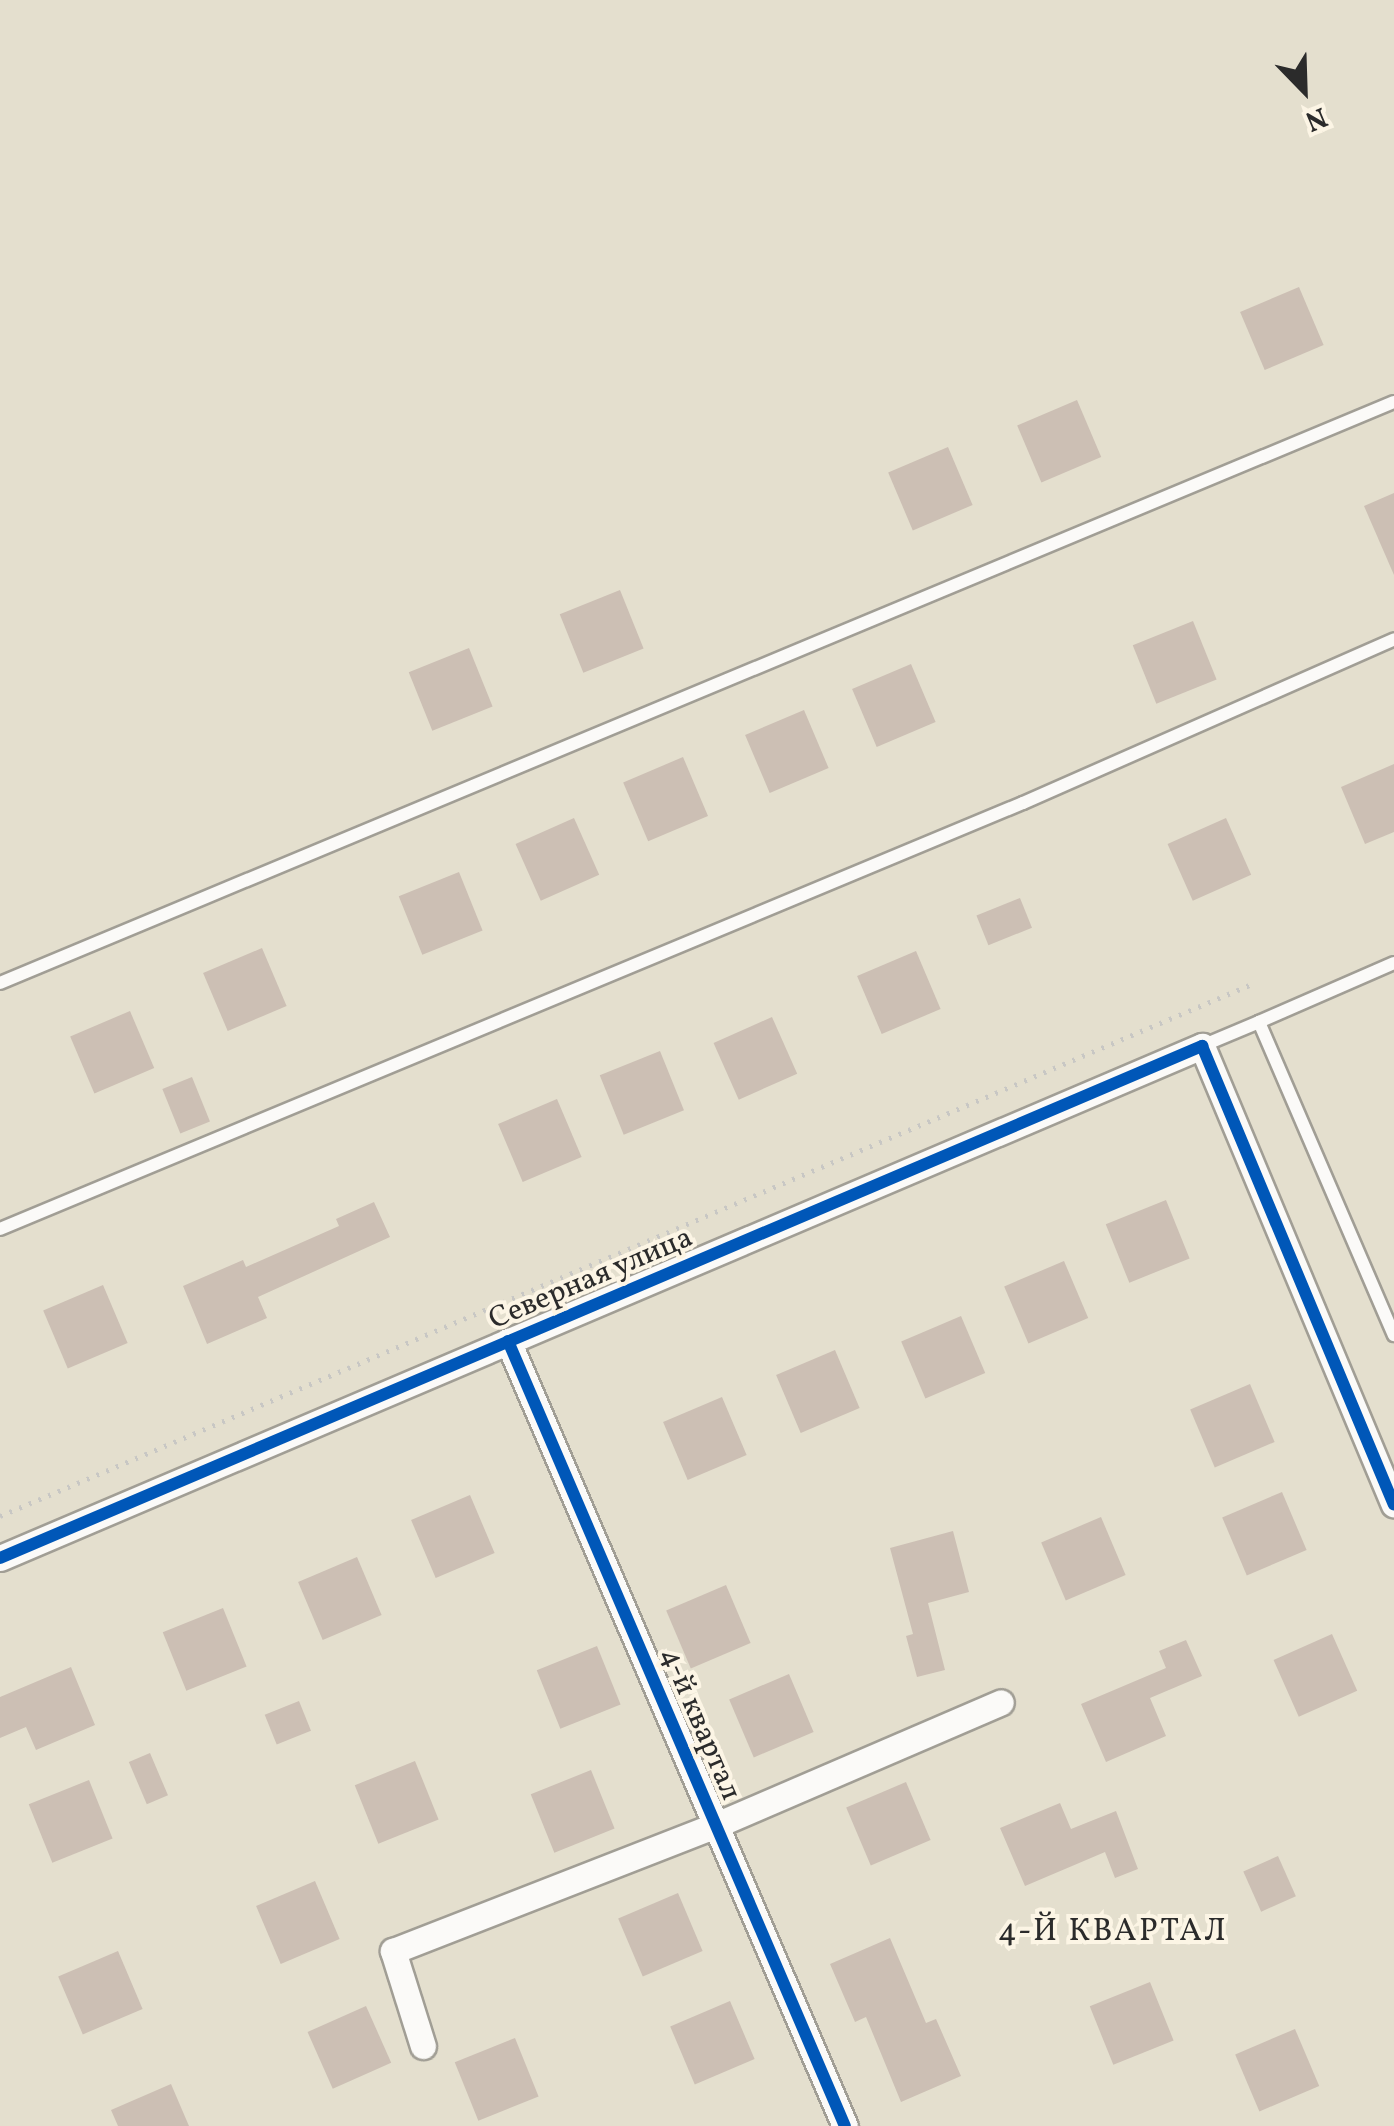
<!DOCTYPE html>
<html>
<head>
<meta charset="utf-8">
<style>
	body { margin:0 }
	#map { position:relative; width:1394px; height:2126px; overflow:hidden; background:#e4dfce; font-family:Vollkorn,serif }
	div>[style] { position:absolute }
	.building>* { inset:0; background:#ccbfb4; transform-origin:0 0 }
	.path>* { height:5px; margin-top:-2.5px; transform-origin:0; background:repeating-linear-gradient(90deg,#c8c7c4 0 2.5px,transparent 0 10.5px) }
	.roads { filter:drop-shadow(2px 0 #a19e95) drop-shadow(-2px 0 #a19e95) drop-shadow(0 2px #a19e95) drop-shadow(0 -2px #a19e95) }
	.service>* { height:12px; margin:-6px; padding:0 6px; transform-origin:6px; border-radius:6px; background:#fbfaf8 }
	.minor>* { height:25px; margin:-12.5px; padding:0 12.5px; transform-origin:12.5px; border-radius:12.5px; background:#fbfaf8 }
	.cycleway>* { height:12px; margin:-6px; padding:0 6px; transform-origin:6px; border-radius:6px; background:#0057b8 }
	span { translate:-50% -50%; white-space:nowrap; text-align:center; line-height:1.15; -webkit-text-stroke:8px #fcf5e5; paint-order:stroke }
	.street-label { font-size:30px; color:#2b2b2b }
	.neighbourhood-label { font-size:32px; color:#2b2b2b; letter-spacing:2.5px }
	.north { position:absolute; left:1254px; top:40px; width:100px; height:100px; -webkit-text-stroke:8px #fcf5e5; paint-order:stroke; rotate:157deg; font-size:28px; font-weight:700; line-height:40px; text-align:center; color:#2b2b2b }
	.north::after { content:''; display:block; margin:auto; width:35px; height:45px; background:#2b2b2b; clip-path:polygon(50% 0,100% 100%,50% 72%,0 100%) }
</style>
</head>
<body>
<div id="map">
	<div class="building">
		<i style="left:1299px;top:287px;width:63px;height:64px;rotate:67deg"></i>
		<i style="left:1077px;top:400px;width:62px;height:65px;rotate:67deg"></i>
		<i style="left:948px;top:447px;width:63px;height:65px;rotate:67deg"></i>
		<i style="clip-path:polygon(1394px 493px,1394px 575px,1364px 506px)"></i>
		<i style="left:620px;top:590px;width:63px;height:65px;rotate:68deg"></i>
		<i style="left:1193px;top:621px;width:63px;height:65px;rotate:68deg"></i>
		<i style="left:469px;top:648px;width:63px;height:65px;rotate:68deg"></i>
		<i style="left:911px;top:664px;width:63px;height:64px;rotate:67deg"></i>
		<i style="left:804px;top:710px;width:63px;height:64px;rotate:67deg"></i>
		<i style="left:683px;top:757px;width:64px;height:65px;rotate:67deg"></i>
		<i style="clip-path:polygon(1394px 764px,1394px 832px,1365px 844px,1341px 787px)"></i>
		<i style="left:574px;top:818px;width:62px;height:64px;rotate:66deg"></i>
		<i style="left:1226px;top:818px;width:62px;height:64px;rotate:66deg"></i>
		<i style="left:459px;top:872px;width:63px;height:65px;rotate:68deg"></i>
		<i style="left:1020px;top:898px;width:32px;height:47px;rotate:68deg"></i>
		<i style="left:262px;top:948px;width:63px;height:64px;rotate:67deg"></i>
		<i style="left:916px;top:951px;width:63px;height:64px;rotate:67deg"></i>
		<i style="left:130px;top:1011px;width:62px;height:65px;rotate:67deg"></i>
		<i style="left:772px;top:1017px;width:62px;height:64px;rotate:66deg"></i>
		<i style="left:660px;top:1051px;width:64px;height:65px;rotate:68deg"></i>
		<i style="left:192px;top:1077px;width:48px;height:32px;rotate:68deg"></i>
		<i style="left:557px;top:1099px;width:63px;height:64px;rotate:67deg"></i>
		<i style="left:1166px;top:1200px;width:63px;height:65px;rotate:68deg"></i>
		<i style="clip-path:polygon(374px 1202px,390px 1237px,258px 1297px,267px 1318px,207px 1344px,183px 1286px,243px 1260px,246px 1267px,339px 1226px,336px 1219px)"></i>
		<i style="left:1064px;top:1261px;width:62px;height:65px;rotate:67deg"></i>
		<i style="left:103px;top:1285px;width:63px;height:65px;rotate:67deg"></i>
		<i style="left:961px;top:1316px;width:62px;height:65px;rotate:67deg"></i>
		<i style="left:835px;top:1350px;width:63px;height:64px;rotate:67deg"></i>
		<i style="left:1250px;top:1384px;width:63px;height:65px;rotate:67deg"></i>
		<i style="left:722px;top:1397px;width:63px;height:64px;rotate:67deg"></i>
		<i style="left:1282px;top:1492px;width:63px;height:65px;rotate:67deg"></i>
		<i style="left:470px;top:1495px;width:63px;height:64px;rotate:67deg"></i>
		<i style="left:1101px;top:1517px;width:63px;height:65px;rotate:67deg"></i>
		<i style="clip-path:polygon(953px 1531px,969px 1592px,928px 1603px,945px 1670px,917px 1677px,906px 1636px,913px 1634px,890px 1548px)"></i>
		<i style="left:357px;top:1557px;width:63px;height:64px;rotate:67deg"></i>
		<i style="left:726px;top:1585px;width:63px;height:65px;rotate:67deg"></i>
		<i style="left:223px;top:1608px;width:63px;height:65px;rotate:68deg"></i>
		<i style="left:1332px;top:1634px;width:62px;height:64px;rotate:66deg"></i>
		<i style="clip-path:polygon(1186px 1640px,1202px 1676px,1150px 1698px,1166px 1736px,1106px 1762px,1081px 1704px,1166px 1668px,1159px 1651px)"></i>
		<i style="left:597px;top:1646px;width:63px;height:65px;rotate:68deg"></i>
		<i style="clip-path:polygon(71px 1667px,95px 1725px,36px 1750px,26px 1727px,0 1738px,0 1697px)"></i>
		<i style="left:789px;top:1674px;width:63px;height:65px;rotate:67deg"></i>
		<i style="left:299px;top:1701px;width:32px;height:37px;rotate:68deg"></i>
		<i style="left:150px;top:1753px;width:46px;height:23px;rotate:67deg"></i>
		<i style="left:415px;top:1761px;width:63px;height:65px;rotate:68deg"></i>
		<i style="left:591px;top:1770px;width:63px;height:65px;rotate:68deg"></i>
		<i style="left:89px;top:1780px;width:63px;height:65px;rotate:68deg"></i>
		<i style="left:906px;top:1782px;width:63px;height:65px;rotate:67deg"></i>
		<i style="clip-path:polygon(1060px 1803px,1071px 1829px,1116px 1811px,1138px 1869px,1115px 1878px,1105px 1852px,1025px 1886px,1000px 1828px)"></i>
		<i style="left:1278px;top:1856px;width:44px;height:38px;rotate:66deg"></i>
		<i style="left:315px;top:1881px;width:63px;height:64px;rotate:67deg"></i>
		<i style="left:678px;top:1893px;width:63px;height:65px;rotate:67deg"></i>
		<i style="clip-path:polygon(890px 1938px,926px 2023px,936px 2019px,961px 2076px,901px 2102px,866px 2017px,855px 2022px,830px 1964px)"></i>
		<i style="left:118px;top:1951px;width:63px;height:65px;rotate:67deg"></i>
		<i style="left:1150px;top:1982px;width:63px;height:65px;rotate:68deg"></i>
		<i style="left:730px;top:2001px;width:63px;height:65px;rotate:67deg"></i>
		<i style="left:366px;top:2006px;width:62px;height:64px;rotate:66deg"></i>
		<i style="left:1295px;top:2029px;width:62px;height:65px;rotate:67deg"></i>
		<i style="left:515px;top:2038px;width:63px;height:65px;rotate:68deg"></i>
		<i style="clip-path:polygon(171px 2084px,189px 2126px,118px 2126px,111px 2110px)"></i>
	</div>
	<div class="path">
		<i style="left:0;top:1516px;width:1360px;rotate:-23.02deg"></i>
	</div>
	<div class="roads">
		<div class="service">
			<i style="left:1394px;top:963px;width:147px;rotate:156.4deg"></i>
			<i style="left:1259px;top:1022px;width:341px;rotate:66.7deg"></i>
			<i style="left:0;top:983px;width:1510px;rotate:-22.63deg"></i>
			<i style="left:1202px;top:1046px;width:62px;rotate:-22.8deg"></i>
			<i style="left:0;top:1229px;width:1108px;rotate:-22.61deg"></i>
			<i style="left:1023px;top:803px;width:406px;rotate:-23.8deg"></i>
		</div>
		<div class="minor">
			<i style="left:508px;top:1341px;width:854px;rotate:66.77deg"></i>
			<i style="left:0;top:1558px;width:1307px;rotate:-23.07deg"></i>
			<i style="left:1202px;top:1046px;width:497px;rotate:67.3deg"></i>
			<i style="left:423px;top:2046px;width:100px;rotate:-107.5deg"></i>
			<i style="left:393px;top:1951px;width:347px;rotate:-21.3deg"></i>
			<i style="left:716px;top:1825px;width:310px;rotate:-23.3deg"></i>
		</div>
	</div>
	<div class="cycleway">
		<i style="left:508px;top:1341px;width:854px;rotate:66.77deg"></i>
		<i style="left:0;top:1558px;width:1307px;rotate:-23.07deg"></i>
		<i style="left:1202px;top:1046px;width:497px;rotate:67.3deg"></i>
	</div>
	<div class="street-label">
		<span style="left:591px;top:1279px;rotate:-23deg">Северная улица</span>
		<span style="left:700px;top:1724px;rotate:67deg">4-й квартал</span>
	</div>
	<div class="neighbourhood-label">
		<span style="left:1113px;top:1932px">4-Й КВАРТАЛ</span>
	</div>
	<div class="north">N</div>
</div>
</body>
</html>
